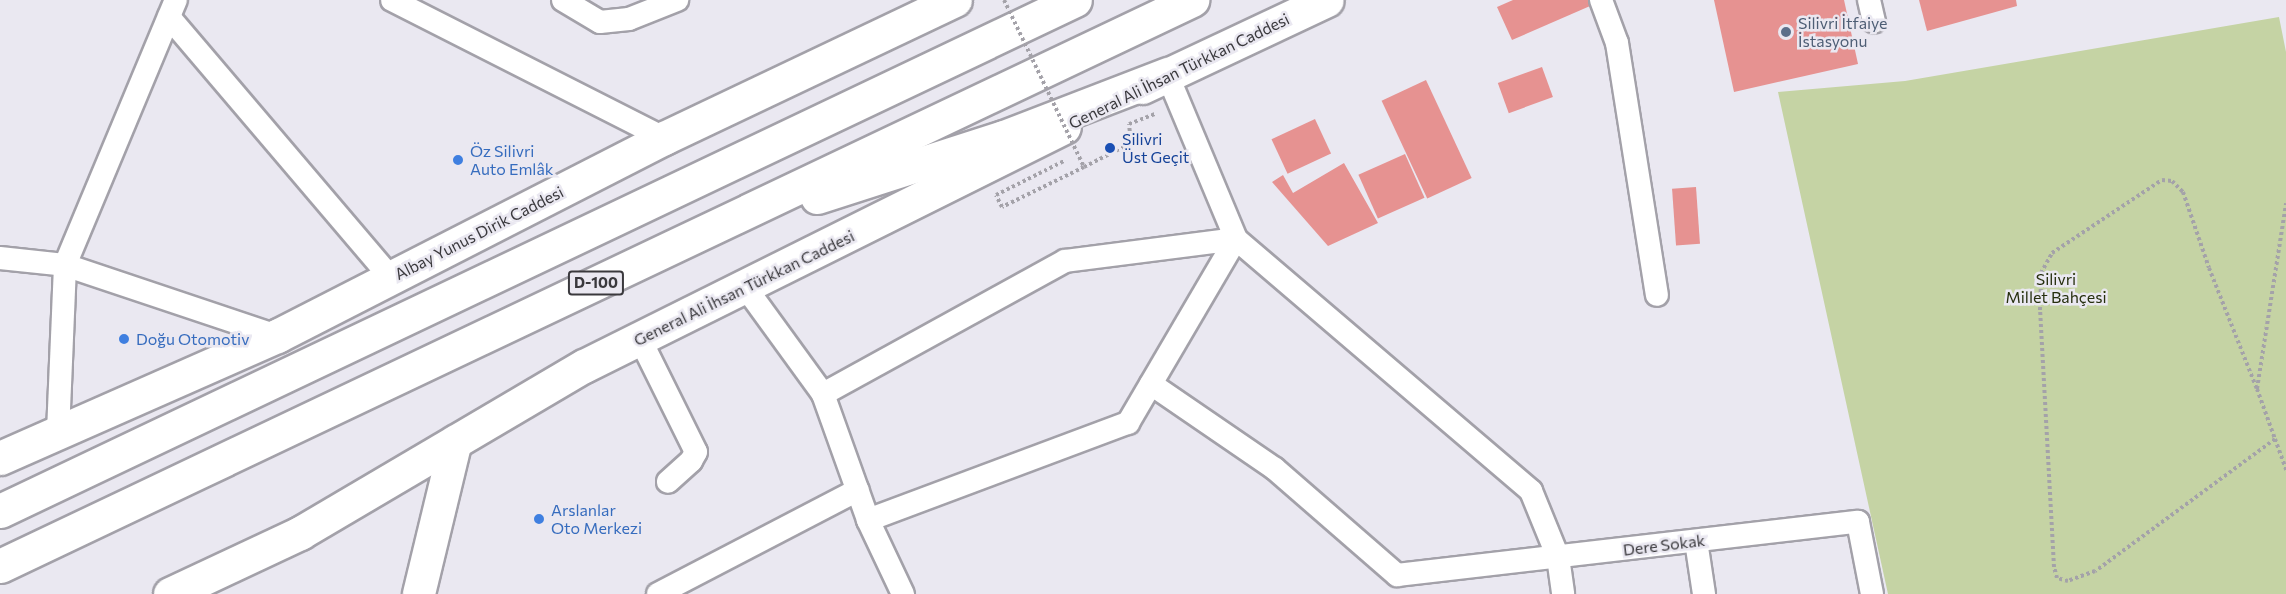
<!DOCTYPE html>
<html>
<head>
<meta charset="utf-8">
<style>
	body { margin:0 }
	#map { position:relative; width:2286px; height:594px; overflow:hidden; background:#eae8f1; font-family:Commissioner,sans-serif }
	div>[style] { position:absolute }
	.green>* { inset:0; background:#c5d3a4 }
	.building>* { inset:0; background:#e69291; transform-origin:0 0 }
	.path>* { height:4px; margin-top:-2px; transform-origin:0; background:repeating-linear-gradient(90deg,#a4a2a9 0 3px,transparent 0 6px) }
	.roads { filter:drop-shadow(2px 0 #a3a1a9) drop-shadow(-2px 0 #a3a1a9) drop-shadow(0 2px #a3a1a9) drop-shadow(0 -2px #a3a1a9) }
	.minor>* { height:22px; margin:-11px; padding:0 11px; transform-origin:11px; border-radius:11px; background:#fff }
	.secondary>* { height:32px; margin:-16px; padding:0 16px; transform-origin:16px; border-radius:16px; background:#fff }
	.primary>* { height:33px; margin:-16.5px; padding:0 16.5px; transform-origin:16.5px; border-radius:16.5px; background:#fff }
	.trunk>* { height:33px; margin:-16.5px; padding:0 16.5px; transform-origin:16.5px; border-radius:16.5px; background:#fff }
	.path-bridge>* { height:4px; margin-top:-2px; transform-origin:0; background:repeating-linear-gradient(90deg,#a4a2a9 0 3px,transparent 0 6px) }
	.dots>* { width:16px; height:16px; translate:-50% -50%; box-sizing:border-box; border:3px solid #eae8f1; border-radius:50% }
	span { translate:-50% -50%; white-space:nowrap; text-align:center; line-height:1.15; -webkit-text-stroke:5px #eae8f1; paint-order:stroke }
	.shield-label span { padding:2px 4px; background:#eae8f1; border:2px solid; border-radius:4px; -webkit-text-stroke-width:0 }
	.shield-label { font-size:15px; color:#3a393d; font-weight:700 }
	.service-label { font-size:16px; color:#4e5e75 }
	.left { translate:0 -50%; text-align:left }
	.street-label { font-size:16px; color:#3a393d }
	.transit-label { font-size:16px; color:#164399 }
	.shop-label { font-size:16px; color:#366cbe }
	.park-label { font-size:16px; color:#262f0e }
</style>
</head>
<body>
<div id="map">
	<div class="green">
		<i style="clip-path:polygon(2279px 17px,2286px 52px,2286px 594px,1888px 594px,1778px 92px,1905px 81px)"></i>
	</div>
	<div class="building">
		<i style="clip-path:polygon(1513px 0,1595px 0,1597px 3px,1512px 40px,1497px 7px)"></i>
		<i style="clip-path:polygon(1714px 0,1844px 0,1858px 64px,1734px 92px)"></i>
		<i style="clip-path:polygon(1919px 0,2016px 0,2017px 6px,1927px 31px)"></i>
		<i style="left:1542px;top:67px;width:32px;height:47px;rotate:70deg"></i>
		<i style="left:1426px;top:80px;width:108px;height:49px;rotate:65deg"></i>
		<i style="left:1315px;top:119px;width:38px;height:48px;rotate:65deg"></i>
		<i style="left:1405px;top:154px;width:48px;height:51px;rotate:66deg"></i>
		<i style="clip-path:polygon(1344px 163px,1378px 223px,1328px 246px,1272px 182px,1283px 175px,1293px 193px)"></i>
		<i style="left:1696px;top:187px;width:57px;height:24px;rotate:86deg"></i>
	</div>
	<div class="path">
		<i style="left:1084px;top:167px;width:53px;rotate:-27.1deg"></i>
		<i style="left:1131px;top:143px;width:19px;rotate:-96deg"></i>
		<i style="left:1129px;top:124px;width:28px;rotate:-21deg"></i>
		<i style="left:2257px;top:389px;width:188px;rotate:-81.1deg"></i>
		<i style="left:2275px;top:439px;width:223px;rotate:143.7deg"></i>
		<i style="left:2095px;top:571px;width:29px;rotate:160deg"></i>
		<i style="left:2068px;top:581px;width:11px;rotate:-165deg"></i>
		<i style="left:2057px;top:578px;width:11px;rotate:-105deg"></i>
		<i style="left:2054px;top:567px;width:257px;rotate:-93.1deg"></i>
		<i style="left:2040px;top:310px;width:37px;rotate:-88deg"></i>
		<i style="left:2041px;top:273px;width:23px;rotate:-61deg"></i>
		<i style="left:2052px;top:253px;width:132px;rotate:-33.6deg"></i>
		<i style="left:2162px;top:180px;width:10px;rotate:6deg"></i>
		<i style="left:2172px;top:181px;width:16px;rotate:45deg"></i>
		<i style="left:2183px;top:192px;width:80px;rotate:71.1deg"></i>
		<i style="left:2209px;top:268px;width:130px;rotate:68.4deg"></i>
		<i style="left:2257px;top:389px;width:53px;rotate:70.2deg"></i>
		<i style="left:2275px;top:439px;width:33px;rotate:70deg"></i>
	</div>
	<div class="roads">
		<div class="minor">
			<i style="left:392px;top:0;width:305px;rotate:26.9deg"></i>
			<i style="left:563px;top:0;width:43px;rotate:30.7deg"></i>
			<i style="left:600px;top:22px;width:29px;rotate:-6deg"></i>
			<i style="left:629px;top:19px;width:52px;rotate:-21.6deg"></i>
			<i style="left:1601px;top:0;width:46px;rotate:69.6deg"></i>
			<i style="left:1617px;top:43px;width:255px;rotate:81deg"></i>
			<i style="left:1869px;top:0;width:22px;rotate:77deg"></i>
			<i style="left:169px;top:17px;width:343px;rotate:49.6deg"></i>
			<i style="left:1167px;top:74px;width:179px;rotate:67.3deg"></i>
			<i style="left:1236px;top:239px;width:388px;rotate:40.5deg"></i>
			<i style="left:1531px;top:491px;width:71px;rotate:67.8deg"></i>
			<i style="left:1558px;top:557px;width:37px;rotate:82deg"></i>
			<i style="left:0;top:258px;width:65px;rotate:6.1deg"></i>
			<i style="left:65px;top:265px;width:224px;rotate:18.5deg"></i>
			<i style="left:746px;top:288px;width:131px;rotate:54deg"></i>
			<i style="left:823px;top:394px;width:134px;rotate:70.3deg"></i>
			<i style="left:868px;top:520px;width:82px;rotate:64.7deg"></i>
			<i style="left:640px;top:339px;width:126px;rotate:63.6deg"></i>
			<i style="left:696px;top:452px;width:10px;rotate:119deg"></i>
			<i style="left:691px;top:461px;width:31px;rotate:138deg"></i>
			<i style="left:1151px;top:384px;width:150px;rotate:34.4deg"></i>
			<i style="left:1275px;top:469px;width:162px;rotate:41deg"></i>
			<i style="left:1397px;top:575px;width:464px;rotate:-6.6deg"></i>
			<i style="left:1858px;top:522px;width:73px;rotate:79deg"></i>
			<i style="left:823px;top:394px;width:276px;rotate:-28.8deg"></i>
			<i style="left:1065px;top:261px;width:172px;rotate:-7.3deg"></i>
			<i style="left:58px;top:433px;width:168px;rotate:-87.6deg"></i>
			<i style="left:65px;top:265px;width:287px;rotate:-67.3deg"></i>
			<i style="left:868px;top:520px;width:278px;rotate:-20.5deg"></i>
			<i style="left:1128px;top:423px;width:213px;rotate:-59.6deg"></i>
			<i style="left:1696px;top:541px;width:54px;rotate:81.4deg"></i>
			<i style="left:658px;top:594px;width:225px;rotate:-27.5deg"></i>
		</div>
		<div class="secondary">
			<i style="left:419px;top:594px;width:157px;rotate:-76.4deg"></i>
		</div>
		<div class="primary">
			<i style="left:1142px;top:87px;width:204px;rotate:-25.2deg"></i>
			<i style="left:0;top:458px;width:303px;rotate:-23.8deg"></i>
			<i style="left:277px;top:336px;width:435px;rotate:-27.1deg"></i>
			<i style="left:664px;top:138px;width:322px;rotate:-25.4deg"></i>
			<i style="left:170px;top:594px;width:144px;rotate:-25.1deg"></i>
			<i style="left:300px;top:533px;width:329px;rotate:-30.5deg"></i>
			<i style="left:584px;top:366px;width:536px;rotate:-26.47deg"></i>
		</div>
		<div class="trunk">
			<i style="left:817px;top:197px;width:196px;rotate:-17.8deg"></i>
			<i style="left:1004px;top:137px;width:175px;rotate:-21.1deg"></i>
			<i style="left:0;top:511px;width:1190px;rotate:-25.42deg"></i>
			<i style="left:0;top:566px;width:1320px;rotate:-25.4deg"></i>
		</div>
	</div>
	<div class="path-bridge">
		<i style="left:1004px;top:0;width:185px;rotate:64.4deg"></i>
		<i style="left:1084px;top:167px;width:91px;rotate:154deg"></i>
		<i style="left:1002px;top:207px;width:13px;rotate:-117deg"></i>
		<i style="left:996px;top:195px;width:76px;rotate:-26.6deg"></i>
	</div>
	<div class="dots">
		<i style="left:1786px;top:32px;background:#5c6f8a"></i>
		<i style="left:1110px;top:148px;background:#1a4fb4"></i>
		<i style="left:458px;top:160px;background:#3f7fe0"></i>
		<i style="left:124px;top:339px;background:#3f7fe0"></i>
		<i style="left:539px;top:519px;background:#3f7fe0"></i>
	</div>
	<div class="shield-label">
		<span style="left:596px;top:283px">D-100</span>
	</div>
	<div class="service-label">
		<span class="left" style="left:1798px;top:32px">Silivri İtfaiye<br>İstasyonu</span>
	</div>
	<div class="street-label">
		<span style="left:1179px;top:71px;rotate:-26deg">General Ali İhsan Türkkan Caddesi</span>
		<span style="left:479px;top:233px;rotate:-27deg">Albay Yunus Dirik Caddesi</span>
		<span style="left:744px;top:288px;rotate:-26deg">General Ali İhsan Türkkan Caddesi</span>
		<span style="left:1664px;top:545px;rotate:-7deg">Dere Sokak</span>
	</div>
	<div class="transit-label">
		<span class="left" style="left:1122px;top:148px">Silivri<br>Üst Geçit</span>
	</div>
	<div class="shop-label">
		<span class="left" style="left:470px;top:160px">Öz Silivri<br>Auto Emlâk</span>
		<span class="left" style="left:136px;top:339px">Doğu Otomotiv</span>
		<span class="left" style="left:551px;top:519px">Arslanlar<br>Oto Merkezi</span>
	</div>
	<div class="park-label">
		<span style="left:2056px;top:288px">Silivri<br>Millet Bahçesi</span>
	</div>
</div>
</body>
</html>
